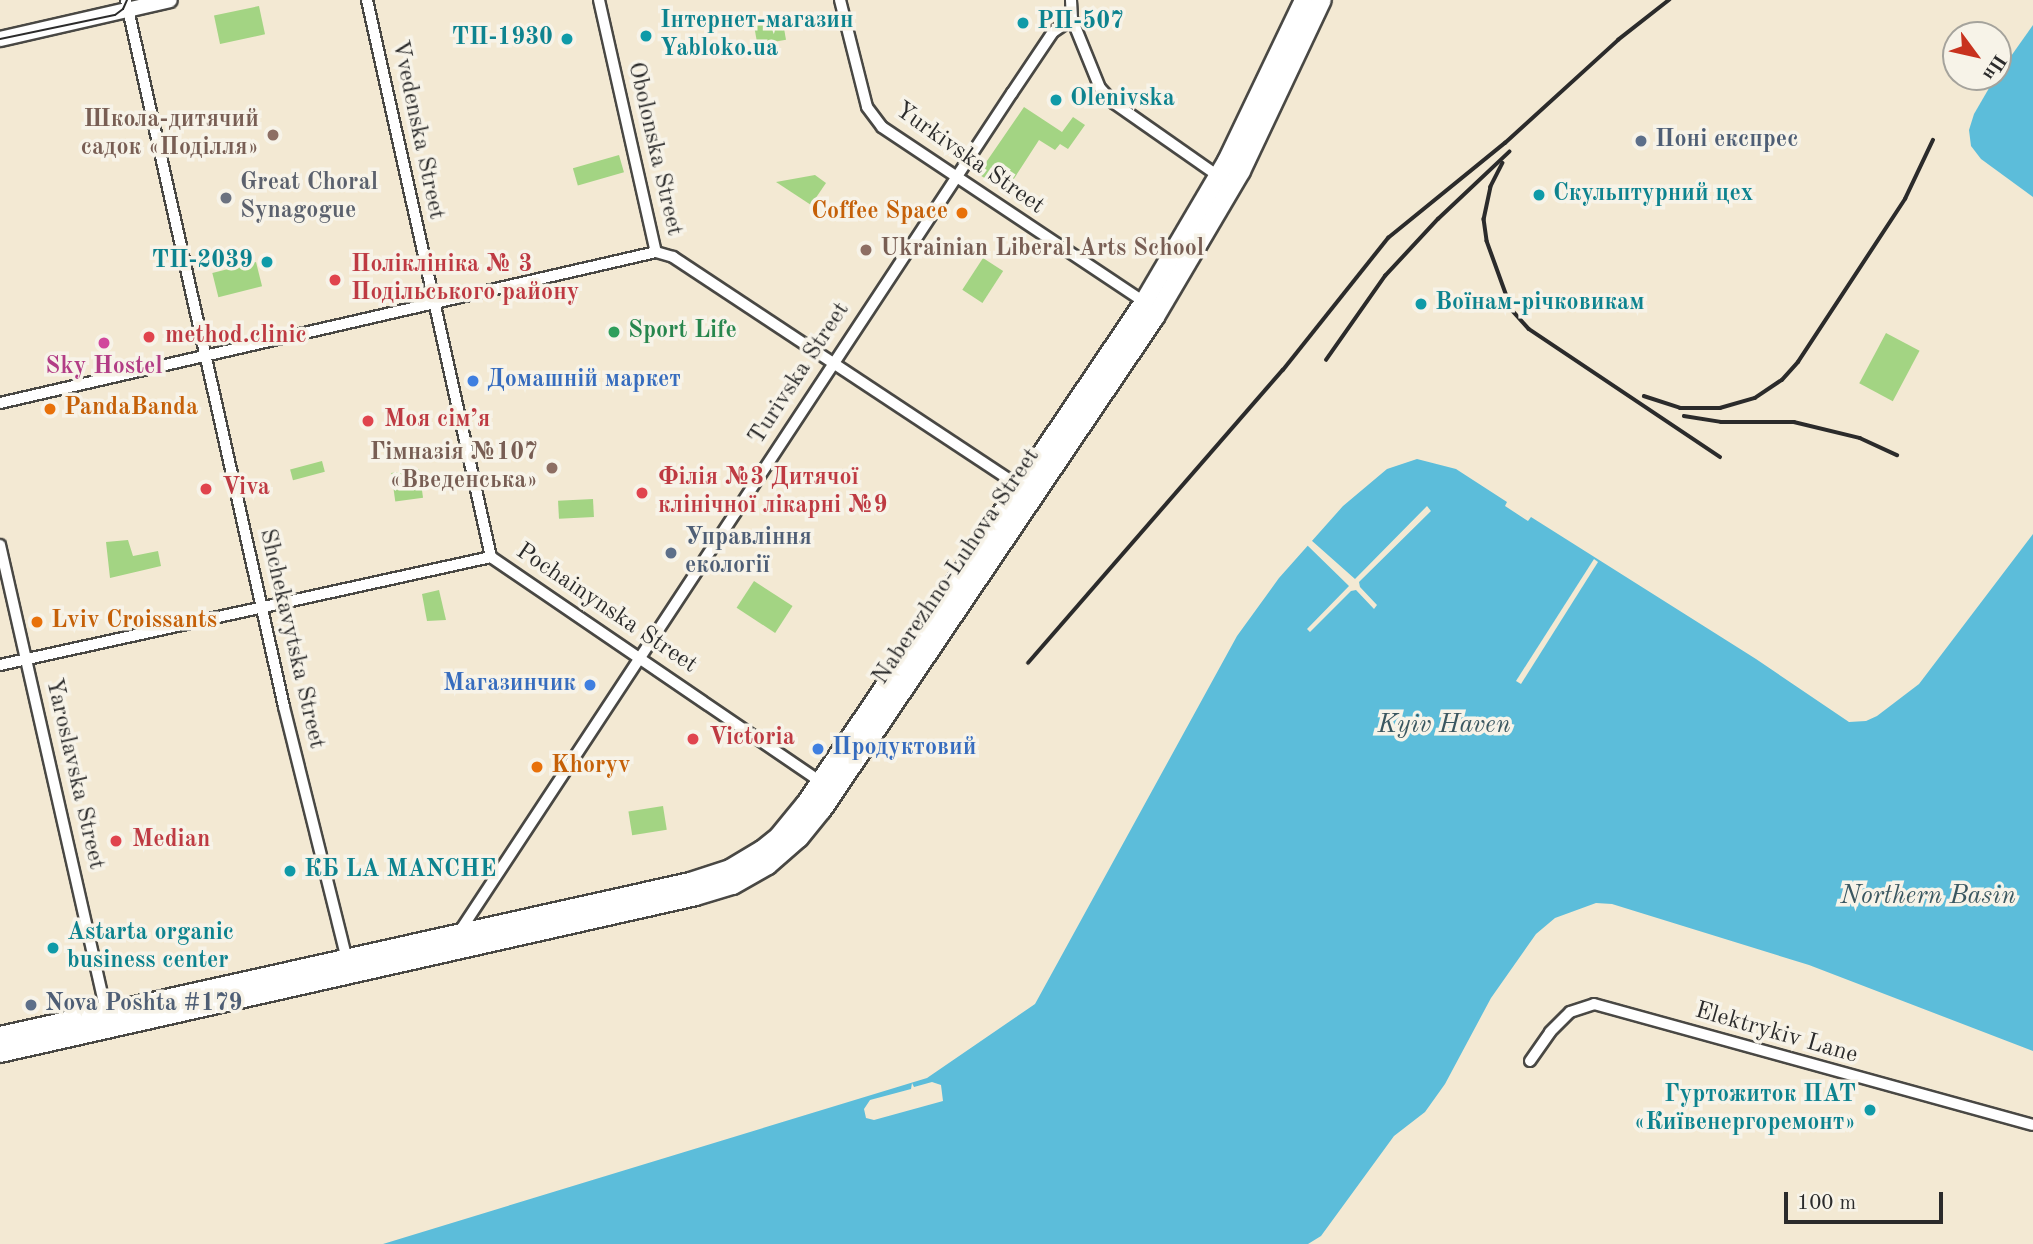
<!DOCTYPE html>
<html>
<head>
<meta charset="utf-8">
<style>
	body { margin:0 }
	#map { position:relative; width:2033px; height:1244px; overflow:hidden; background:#f3e9d3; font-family:"Old Standard TT",serif }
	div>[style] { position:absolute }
	.green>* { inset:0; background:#a3d483; transform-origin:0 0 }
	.water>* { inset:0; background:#5cbdda }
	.pier>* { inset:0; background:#f3e9d3 }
	.roads { filter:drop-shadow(2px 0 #494844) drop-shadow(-2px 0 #494844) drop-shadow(0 2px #494844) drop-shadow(0 -2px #494844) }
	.minor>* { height:10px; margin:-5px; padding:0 5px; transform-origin:5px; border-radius:5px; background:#fff }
	.tertiary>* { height:14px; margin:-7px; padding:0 7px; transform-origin:7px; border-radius:7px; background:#fff }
	.primary>* { height:18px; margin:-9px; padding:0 9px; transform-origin:9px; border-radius:9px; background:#fff }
	.tram>* { height:2px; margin:-1px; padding:0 1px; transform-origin:1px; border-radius:1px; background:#2b2b2b }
	.rail>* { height:3.5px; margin:-1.75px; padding:0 1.75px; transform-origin:1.75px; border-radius:1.75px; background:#2b2b2b }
	.dots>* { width:19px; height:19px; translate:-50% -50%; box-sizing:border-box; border:4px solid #f7f3e8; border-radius:50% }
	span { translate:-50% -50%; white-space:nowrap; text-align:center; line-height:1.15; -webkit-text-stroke:7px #f7f3e8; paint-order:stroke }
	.culture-label { font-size:24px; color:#0d838f; font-weight:700 }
	.left { translate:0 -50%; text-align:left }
	.right { translate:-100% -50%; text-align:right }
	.education-label { font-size:24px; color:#785e54; font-weight:700 }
	.street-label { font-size:24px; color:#2b2b2b }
	.service-label { font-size:24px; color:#4e5e75; font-weight:700 }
	.worship-label { font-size:24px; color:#5b616d; font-weight:700 }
	.food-label { font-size:24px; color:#c56008; font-weight:700 }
	.health-label { font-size:24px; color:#be3a42; font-weight:700 }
	.leisure-label { font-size:24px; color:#27864d; font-weight:700 }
	.hotel-label { font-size:24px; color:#b23c85; font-weight:700 }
	.shop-label { font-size:24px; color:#366cbe; font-weight:700 }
	.water-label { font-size:26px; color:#3a5760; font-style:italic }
	.north { position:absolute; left:1942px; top:21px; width:70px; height:70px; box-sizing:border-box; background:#f7f3e8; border:2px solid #a5a39c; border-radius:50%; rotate:123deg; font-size:19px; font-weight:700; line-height:28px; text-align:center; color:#2b2b2b }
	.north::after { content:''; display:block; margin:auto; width:24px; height:32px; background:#c8321e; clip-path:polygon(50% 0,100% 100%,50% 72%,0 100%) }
	.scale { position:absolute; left:1784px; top:1192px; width:159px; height:32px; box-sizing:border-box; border:4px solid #2b2b2b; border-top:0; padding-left:9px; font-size:21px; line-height:24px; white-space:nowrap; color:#2b2b2b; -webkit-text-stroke:5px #f7f3e8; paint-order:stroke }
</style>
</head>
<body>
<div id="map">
	<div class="green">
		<i style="left:259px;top:6px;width:29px;height:46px;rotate:78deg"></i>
		<i style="left:782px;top:17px;width:23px;height:29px;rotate:80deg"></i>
		<i style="clip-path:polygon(1024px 107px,1062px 132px,1073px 117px,1085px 125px,1068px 149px,1060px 144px,1055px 150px,1039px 140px,1006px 191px,978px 174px)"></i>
		<i style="left:619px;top:155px;width:18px;height:48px;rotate:74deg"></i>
		<i style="clip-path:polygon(815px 175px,826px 183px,811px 205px,776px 182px)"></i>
		<i style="left:983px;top:258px;width:24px;height:38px;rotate:33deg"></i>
		<i style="left:256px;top:262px;width:25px;height:45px;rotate:76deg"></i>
		<i style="left:1886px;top:333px;width:38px;height:57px;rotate:28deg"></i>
		<i style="left:322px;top:461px;width:11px;height:33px;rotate:75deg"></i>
		<i style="left:419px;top:469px;width:29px;height:28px;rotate:82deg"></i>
		<i style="left:593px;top:499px;width:18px;height:35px;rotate:87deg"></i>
		<i style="clip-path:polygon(128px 540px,133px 556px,158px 551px,161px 566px,110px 578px,106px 542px)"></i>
		<i style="left:754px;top:581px;width:46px;height:32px;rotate:33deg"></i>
		<i style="clip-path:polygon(439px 590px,446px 620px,427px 621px,422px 594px)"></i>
		<i style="left:663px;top:806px;width:24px;height:35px;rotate:81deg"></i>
	</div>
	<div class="water">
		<i style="clip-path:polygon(2033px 25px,2033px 197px,1981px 159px,1971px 146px,1969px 130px,1974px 114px,1992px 83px)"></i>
		<i style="clip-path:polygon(1417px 459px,1456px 469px,1507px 502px,1505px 506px,1528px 521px,1531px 517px,1756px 659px,1849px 722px,1866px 721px,1877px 716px,1919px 684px,2033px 534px,2033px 1051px,1809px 965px,1612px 904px,1596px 903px,1555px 918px,1536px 934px,1491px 998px,1445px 1084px,1425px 1112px,1394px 1136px,1321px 1236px,1308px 1244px,383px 1244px,927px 1078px,1035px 1004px,1237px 636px,1279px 578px,1343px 506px,1387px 469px)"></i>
	</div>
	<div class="pier">
		<i style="clip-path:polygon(1427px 506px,1431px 511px,1359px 582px,1360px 587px,1377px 605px,1374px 609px,1356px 590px,1351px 591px,1310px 632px,1307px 629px,1349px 586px,1307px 545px,1311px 540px,1355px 579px)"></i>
		<i style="clip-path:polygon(1594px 559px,1598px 562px,1521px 684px,1516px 681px)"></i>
		<i style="clip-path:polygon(932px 1082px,941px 1085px,943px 1101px,874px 1120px,866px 1118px,864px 1109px,870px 1100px,911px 1089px,912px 1083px,914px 1087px)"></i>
	</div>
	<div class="roads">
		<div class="minor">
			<i style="left:126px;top:0;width:724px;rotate:77.4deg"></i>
			<i style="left:284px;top:707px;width:260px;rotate:76deg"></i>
			<i style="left:367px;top:0;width:571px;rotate:77.45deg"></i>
			<i style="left:599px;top:0;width:258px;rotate:77.3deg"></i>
			<i style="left:656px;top:252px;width:18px;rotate:16deg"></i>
			<i style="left:673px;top:257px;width:417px;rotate:33.5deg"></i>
			<i style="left:840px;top:0;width:110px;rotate:75.8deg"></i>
			<i style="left:867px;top:107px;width:25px;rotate:53deg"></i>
			<i style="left:882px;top:127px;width:315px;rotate:33.7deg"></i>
			<i style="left:1071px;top:0;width:19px;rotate:87deg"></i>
			<i style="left:1072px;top:19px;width:74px;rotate:67.9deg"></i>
			<i style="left:1100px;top:88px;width:21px;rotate:47deg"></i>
			<i style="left:1114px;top:103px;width:131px;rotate:35deg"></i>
			<i style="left:0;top:403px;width:673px;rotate:-12.96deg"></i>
			<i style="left:0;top:545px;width:480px;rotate:77.2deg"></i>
			<i style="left:0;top:665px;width:503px;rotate:-12.41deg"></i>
			<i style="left:491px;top:557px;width:404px;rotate:34.3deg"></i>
			<i style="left:458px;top:934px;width:1007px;rotate:-56.63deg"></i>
			<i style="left:1012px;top:93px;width:73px;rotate:-56.1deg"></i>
			<i style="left:1053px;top:32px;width:23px;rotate:-34deg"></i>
			<i style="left:1530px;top:1061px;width:35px;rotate:-55deg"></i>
			<i style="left:1550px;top:1032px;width:28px;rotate:-45deg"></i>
			<i style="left:1570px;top:1012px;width:25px;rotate:-18deg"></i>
			<i style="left:1594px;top:1004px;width:455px;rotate:15.4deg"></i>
		</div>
		<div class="tertiary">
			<i style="left:0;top:39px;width:174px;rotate:-12.9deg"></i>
		</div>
		<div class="primary">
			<i style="left:0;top:1036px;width:707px;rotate:-12.58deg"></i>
			<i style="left:690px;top:882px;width:42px;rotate:-18deg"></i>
			<i style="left:730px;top:869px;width:37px;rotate:-31deg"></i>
			<i style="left:762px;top:850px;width:22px;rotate:-39deg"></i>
			<i style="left:779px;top:836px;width:43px;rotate:-50.7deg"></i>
			<i style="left:806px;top:803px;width:604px;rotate:-55.99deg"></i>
			<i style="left:1144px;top:302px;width:164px;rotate:-59.5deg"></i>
			<i style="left:1227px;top:161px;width:178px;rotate:-64.4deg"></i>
			<i style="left:0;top:1053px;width:713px;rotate:-12.71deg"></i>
			<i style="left:696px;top:896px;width:39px;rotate:-17deg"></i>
			<i style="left:733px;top:885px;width:40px;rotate:-29.7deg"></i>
			<i style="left:768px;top:865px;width:41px;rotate:-41.1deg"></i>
			<i style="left:799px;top:838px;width:36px;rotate:-51deg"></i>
			<i style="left:822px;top:810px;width:595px;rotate:-55.96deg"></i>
			<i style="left:1155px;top:317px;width:169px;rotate:-59.5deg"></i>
			<i style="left:1241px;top:171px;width:189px;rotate:-64.7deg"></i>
		</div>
	</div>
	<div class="tram">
		<i style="left:0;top:39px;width:117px;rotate:-11.8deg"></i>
		<i style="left:115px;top:15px;width:10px;rotate:-37deg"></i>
		<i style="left:123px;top:9px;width:10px;rotate:-66deg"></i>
	</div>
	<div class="rail">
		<i style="left:1503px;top:163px;width:27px;rotate:117deg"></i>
		<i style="left:1491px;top:187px;width:33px;rotate:102deg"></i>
		<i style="left:1484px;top:219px;width:22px;rotate:82deg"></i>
		<i style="left:1487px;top:241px;width:73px;rotate:70.1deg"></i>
		<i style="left:1512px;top:310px;width:25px;rotate:48deg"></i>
		<i style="left:1529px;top:329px;width:230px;rotate:33.8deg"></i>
		<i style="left:1326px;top:360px;width:103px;rotate:-54.9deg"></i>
		<i style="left:1385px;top:276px;width:78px;rotate:-47.1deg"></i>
		<i style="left:1438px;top:219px;width:98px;rotate:-43.3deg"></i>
		<i style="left:1644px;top:396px;width:38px;rotate:18deg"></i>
		<i style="left:1680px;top:408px;width:40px"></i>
		<i style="left:1720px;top:408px;width:36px;rotate:-16deg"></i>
		<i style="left:1755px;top:398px;width:32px;rotate:-34deg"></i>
		<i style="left:1782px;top:380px;width:24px;rotate:-48deg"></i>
		<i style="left:1798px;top:362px;width:195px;rotate:-56.7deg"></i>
		<i style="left:1905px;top:199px;width:65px;rotate:-64.6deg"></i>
		<i style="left:1684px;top:416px;width:37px;rotate:9deg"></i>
		<i style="left:1721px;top:422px;width:73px"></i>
		<i style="left:1794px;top:422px;width:68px;rotate:13.6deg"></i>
		<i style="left:1860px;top:438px;width:41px;rotate:24.7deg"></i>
		<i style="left:1028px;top:663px;width:388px;rotate:-49deg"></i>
		<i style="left:1283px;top:370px;width:169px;rotate:-51.5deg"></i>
		<i style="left:1388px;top:238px;width:151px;rotate:-39.1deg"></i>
		<i style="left:1505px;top:143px;width:153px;rotate:-42.3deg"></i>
		<i style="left:1618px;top:40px;width:65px;rotate:-38.1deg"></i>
	</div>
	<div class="dots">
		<i style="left:1023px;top:23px;background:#0f9aa8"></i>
		<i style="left:646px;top:36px;background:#0f9aa8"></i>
		<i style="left:567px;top:39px;background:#0f9aa8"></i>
		<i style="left:1056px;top:100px;background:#0f9aa8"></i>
		<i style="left:273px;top:135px;background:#8d6e63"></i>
		<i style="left:1641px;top:141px;background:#5c6f8a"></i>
		<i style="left:1539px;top:195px;background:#0f9aa8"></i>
		<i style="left:226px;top:198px;background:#6b7280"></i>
		<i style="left:962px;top:213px;background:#e8710a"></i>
		<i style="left:866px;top:250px;background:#8d6e63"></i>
		<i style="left:267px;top:262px;background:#0f9aa8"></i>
		<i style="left:335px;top:280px;background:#e0444e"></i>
		<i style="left:1421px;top:304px;background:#0f9aa8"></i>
		<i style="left:614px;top:332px;background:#2e9e5b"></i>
		<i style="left:149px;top:337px;background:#e0444e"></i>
		<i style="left:104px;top:343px;background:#d1479c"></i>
		<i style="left:473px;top:381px;background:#3f7fe0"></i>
		<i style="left:50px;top:409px;background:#e8710a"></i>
		<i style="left:368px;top:421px;background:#e0444e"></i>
		<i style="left:552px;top:468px;background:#8d6e63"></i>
		<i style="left:206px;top:489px;background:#e0444e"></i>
		<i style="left:642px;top:493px;background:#e0444e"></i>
		<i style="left:671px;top:553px;background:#5c6f8a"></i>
		<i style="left:37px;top:622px;background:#e8710a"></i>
		<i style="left:590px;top:685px;background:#3f7fe0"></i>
		<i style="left:693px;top:739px;background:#e0444e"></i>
		<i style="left:818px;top:749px;background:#3f7fe0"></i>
		<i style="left:537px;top:767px;background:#e8710a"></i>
		<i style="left:116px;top:841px;background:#e0444e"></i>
		<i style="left:290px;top:871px;background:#0f9aa8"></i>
		<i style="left:53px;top:948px;background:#0f9aa8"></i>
		<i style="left:31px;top:1005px;background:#5c6f8a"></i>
		<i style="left:1870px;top:1110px;background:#0f9aa8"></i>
	</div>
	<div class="culture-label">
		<span class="left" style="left:660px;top:36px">Інтернет-магазин<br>Yabloko.ua</span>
		<span class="left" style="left:1037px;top:23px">РП-507</span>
		<span class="right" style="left:553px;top:39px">ТП-1930</span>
		<span class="left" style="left:1070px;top:100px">Olenivska</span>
		<span class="left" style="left:1553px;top:195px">Скульптурний цех</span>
		<span class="right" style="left:253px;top:262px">ТП-2039</span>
		<span class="left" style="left:1435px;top:304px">Воїнам-річковикам</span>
		<span class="left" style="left:304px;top:871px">КБ LA MANCHE</span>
		<span class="left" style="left:67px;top:948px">Astarta organic<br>business center</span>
		<span class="right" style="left:1856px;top:1110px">Гуртожиток ПАТ<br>«Київенергоремонт»</span>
	</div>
	<div class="education-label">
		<span class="right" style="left:259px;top:135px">Школа-дитячий<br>садок «Поділля»</span>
		<span class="left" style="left:880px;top:250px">Ukrainian Liberal Arts School</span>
		<span class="right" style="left:538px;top:468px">Гімназія №107<br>«Введенська»</span>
	</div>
	<div class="street-label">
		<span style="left:417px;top:130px;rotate:78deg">Vvedenska Street</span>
		<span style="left:654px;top:149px;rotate:77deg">Obolonska Street</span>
		<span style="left:969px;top:159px;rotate:35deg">Yurkivska Street</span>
		<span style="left:800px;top:374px;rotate:-57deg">Turivska Street</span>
		<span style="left:957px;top:567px;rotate:-56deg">Naberezhno-Luhova Street</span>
		<span style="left:606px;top:609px;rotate:34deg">Pochainynska Street</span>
		<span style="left:291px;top:639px;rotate:77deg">Shchekavytska Street</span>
		<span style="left:74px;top:774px;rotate:77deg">Yaroslavska Street</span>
		<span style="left:1776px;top:1034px;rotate:16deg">Elektrykiv Lane</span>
	</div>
	<div class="service-label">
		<span class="left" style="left:1655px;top:141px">Поні експрес</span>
		<span class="left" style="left:685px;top:553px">Управління<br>екології</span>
		<span class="left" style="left:45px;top:1005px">Nova Poshta #179</span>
	</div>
	<div class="worship-label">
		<span class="left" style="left:240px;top:198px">Great Choral<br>Synagogue</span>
	</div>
	<div class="food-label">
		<span class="right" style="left:948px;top:213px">Coffee Space</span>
		<span class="left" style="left:64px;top:409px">PandaBanda</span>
		<span class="left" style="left:51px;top:622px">Lviv Croissants</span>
		<span class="left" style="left:551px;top:767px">Khoryv</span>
	</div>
	<div class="health-label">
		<span class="left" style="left:351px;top:280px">Поліклініка № 3<br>Подільського району</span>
		<span class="left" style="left:165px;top:337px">method.clinic</span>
		<span class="left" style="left:384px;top:421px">Моя сім’я</span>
		<span class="left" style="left:658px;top:493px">Філія №3 Дитячої<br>клінічної лікарні №9</span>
		<span class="left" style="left:222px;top:489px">Viva</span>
		<span class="left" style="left:709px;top:739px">Victoria</span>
		<span class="left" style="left:132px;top:841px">Median</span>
	</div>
	<div class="leisure-label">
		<span class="left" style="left:628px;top:332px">Sport Life</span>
	</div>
	<div class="hotel-label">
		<span style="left:104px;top:368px">Sky Hostel</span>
	</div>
	<div class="shop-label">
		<span class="left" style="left:487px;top:381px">Домашній маркет</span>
		<span class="right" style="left:576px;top:685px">Магазинчик</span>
		<span class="left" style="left:832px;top:749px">Продуктовий</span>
	</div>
	<div class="water-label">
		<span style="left:1444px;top:726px">Kyiv Haven</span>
		<span style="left:1928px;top:897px">Northern Basin</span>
	</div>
	<div class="north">Пн</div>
	<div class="scale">100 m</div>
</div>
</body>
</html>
